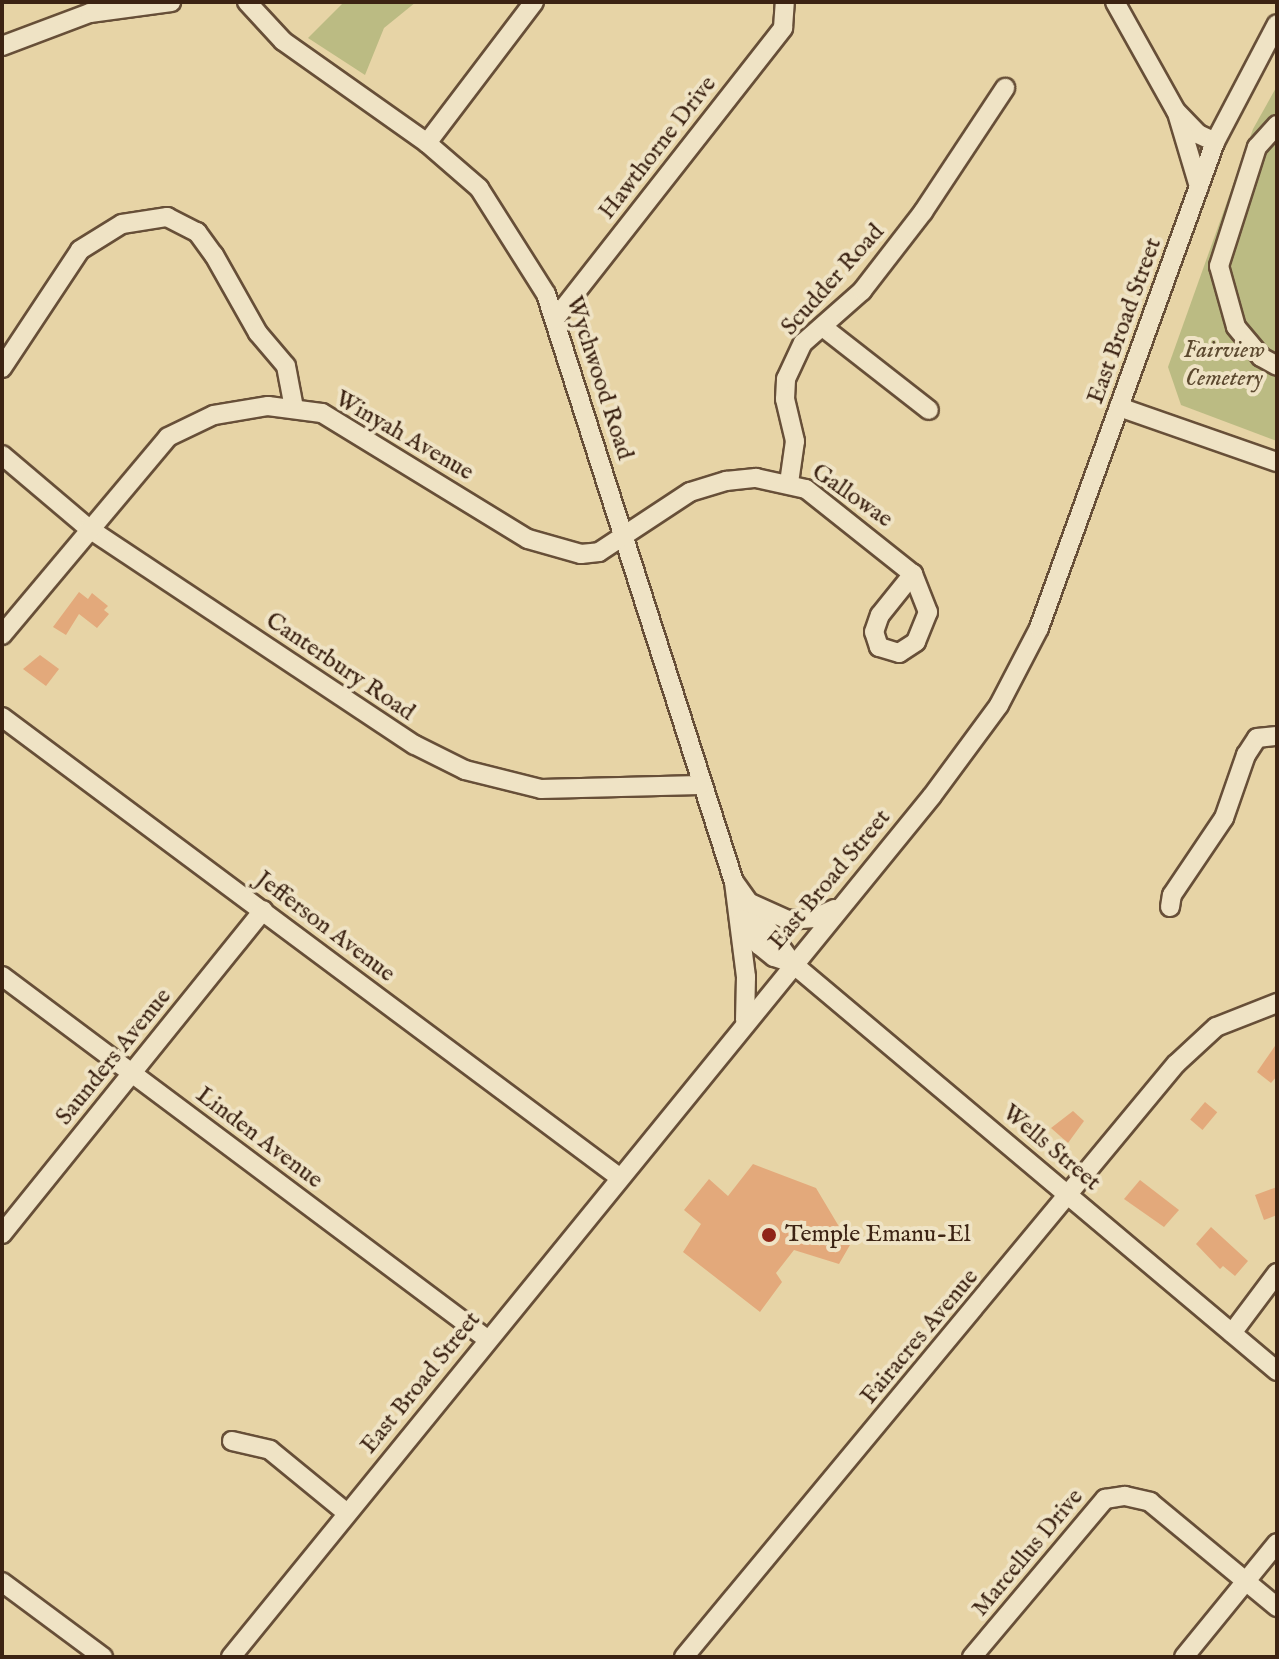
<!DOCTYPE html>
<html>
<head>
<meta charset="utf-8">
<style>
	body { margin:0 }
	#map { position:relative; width:1279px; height:1659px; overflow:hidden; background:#e7d4a6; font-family:"IM FELL English",serif }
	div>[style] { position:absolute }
	.green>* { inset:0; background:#bbbb83 }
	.building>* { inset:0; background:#e3a97b; transform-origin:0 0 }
	.roads { filter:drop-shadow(2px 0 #674f38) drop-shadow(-2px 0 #674f38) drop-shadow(0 2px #674f38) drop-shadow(0 -2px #674f38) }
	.minor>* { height:18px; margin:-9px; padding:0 9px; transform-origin:9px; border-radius:9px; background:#efe3c5 }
	.dots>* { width:22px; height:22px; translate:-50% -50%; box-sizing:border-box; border:4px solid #efe3c5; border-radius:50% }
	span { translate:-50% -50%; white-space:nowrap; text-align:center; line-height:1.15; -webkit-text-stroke:8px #efe3c5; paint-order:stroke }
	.street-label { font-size:24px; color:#3c2313 }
	.park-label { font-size:24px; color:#5c492f; font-style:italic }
	.poi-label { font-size:24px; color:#3c2313 }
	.left { translate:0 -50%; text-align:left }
	.frame { position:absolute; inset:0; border:4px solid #3c2313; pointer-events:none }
</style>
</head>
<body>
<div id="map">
	<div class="green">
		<i style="clip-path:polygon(344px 2px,416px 2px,384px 28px,365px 75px,308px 38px)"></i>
		<i style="clip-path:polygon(1277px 86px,1277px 441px,1181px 405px,1168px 367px,1253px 129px)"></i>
	</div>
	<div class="building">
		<i style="clip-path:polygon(79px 592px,88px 599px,92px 593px,108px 606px,104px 610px,109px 614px,97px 628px,79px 614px,66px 635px,53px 627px)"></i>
		<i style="clip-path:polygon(40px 655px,59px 669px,46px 686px,23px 669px)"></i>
		<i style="clip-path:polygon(1277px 1043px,1277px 1076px,1271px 1083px,1257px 1072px)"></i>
		<i style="left:1205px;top:1102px;width:16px;height:23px;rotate:40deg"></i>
		<i style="clip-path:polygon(1073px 1111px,1084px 1121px,1068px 1143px,1051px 1128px)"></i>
		<i style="clip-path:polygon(753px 1164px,816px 1188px,850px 1245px,839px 1264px,794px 1250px,776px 1273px,782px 1282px,760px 1312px,683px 1252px,701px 1224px,684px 1210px,709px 1179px,728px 1196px)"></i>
		<i style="clip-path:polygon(1140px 1180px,1179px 1210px,1164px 1227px,1124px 1199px)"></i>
		<i style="clip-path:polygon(1277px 1187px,1277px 1215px,1264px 1220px,1255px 1195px)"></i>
		<i style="clip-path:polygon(1211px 1227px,1248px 1261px,1235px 1276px,1223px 1266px,1220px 1269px,1196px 1244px)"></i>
	</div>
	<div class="roads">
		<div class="minor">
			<i style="left:247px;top:2px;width:53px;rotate:47.3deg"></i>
			<i style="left:283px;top:41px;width:176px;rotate:35.3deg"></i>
			<i style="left:427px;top:143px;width:69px;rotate:40.9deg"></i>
			<i style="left:479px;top:188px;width:125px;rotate:57.7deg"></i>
			<i style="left:546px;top:294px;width:617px;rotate:72.27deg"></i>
			<i style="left:734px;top:882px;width:96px;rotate:82.8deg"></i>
			<i style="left:746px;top:977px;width:43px;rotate:91.3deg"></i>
			<i style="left:1115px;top:2px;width:125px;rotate:60.8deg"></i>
			<i style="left:1176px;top:111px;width:32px;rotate:46deg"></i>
			<i style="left:1198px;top:134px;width:19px;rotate:25deg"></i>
			<i style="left:2px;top:46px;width:94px;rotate:-20.6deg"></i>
			<i style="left:90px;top:13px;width:82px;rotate:-7.7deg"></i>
			<i style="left:1177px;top:113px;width:77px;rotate:73.4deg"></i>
			<i style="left:1277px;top:125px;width:30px;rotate:132deg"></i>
			<i style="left:1257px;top:147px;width:125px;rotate:107.7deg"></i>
			<i style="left:1219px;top:266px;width:63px;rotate:74.4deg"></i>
			<i style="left:1236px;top:327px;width:39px;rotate:50deg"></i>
			<i style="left:1261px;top:357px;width:18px;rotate:29deg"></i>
			<i style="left:427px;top:143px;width:177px;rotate:-52.8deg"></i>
			<i style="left:555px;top:319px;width:370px;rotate:-51.9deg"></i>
			<i style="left:783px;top:28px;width:26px;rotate:-86deg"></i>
			<i style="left:824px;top:328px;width:133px;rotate:38deg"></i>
			<i style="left:2px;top:368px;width:141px;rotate:-56.5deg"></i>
			<i style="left:80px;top:250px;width:49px;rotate:-31.8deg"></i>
			<i style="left:122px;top:224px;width:46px;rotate:-8.8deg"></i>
			<i style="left:167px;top:217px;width:34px;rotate:27deg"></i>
			<i style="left:197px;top:232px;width:29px;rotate:54deg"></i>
			<i style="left:214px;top:255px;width:90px;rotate:60.6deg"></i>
			<i style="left:258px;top:333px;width:43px;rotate:49.7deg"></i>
			<i style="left:286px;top:366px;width:43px;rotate:79.2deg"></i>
			<i style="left:1119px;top:407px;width:167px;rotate:19.2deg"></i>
			<i style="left:2px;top:455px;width:113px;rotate:40.3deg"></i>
			<i style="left:88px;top:528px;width:392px;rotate:33.6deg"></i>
			<i style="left:415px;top:745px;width:56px;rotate:26.6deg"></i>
			<i style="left:465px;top:770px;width:78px;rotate:14deg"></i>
			<i style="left:541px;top:789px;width:159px;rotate:-1.4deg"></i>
			<i style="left:789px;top:483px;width:42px;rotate:-81.9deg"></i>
			<i style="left:795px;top:441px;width:43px;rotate:-103.4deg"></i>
			<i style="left:785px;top:399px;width:20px;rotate:-87deg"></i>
			<i style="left:786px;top:379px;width:40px;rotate:-65deg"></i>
			<i style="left:803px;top:343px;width:79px;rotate:-41.4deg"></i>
			<i style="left:862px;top:291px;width:100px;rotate:-52.3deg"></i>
			<i style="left:923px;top:212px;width:149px;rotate:-56.5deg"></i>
			<i style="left:2px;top:635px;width:258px;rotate:-50deg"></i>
			<i style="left:168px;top:437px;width:51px;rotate:-25.6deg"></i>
			<i style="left:214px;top:415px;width:55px;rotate:-9.5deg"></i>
			<i style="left:268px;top:406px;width:54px;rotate:7.4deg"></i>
			<i style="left:322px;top:413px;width:241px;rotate:31.5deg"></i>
			<i style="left:528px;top:539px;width:55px;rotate:15.8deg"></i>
			<i style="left:581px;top:554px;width:18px;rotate:-6deg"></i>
			<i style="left:599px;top:552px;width:109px;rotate:-33.4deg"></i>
			<i style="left:690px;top:492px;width:38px;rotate:-17deg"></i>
			<i style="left:726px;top:481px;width:30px;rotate:-6deg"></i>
			<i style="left:756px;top:478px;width:51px;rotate:12.4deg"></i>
			<i style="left:806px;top:489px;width:137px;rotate:38.5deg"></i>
			<i style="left:913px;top:574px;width:41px;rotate:68.5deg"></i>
			<i style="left:928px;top:612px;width:32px;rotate:112deg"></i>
			<i style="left:916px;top:642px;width:20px;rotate:147deg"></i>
			<i style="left:899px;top:653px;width:21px;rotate:-163deg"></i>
			<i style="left:879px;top:647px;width:16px;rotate:-108deg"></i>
			<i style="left:874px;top:632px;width:18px;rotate:-71deg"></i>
			<i style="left:880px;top:615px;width:53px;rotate:-51.2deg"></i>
			<i style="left:2px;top:717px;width:770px;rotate:36.71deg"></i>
			<i style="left:735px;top:883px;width:98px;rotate:54.5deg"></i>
			<i style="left:792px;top:963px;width:634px;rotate:40.07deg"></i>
			<i style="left:750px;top:903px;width:42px;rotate:24.1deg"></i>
			<i style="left:788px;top:920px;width:27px;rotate:-4deg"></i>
			<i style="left:815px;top:918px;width:21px;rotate:-25deg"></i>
			<i style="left:1170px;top:907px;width:12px;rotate:-81deg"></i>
			<i style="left:1172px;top:895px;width:93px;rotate:-56deg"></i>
			<i style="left:1224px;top:818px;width:67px;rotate:-70.8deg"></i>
			<i style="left:1246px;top:755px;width:20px;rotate:-57deg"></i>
			<i style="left:1257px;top:738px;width:20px;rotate:-6deg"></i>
			<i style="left:742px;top:919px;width:31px;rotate:57deg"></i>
			<i style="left:759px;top:945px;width:19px;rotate:39deg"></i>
			<i style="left:774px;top:957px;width:19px;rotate:18deg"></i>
			<i style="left:2px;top:976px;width:606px;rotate:36.81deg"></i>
			<i style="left:2px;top:1234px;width:416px;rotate:-51.1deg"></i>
			<i style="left:1232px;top:1333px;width:75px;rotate:-53.1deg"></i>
			<i style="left:232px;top:1441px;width:39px;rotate:13deg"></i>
			<i style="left:270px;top:1450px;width:99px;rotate:39.3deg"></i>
			<i style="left:2px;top:1582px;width:126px;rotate:36.6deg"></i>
			<i style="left:231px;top:1657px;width:1110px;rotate:-50.85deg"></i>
			<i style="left:932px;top:796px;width:113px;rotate:-53.6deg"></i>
			<i style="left:999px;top:705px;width:87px;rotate:-62.5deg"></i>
			<i style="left:1039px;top:628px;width:517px;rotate:-70.09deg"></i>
			<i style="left:1215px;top:142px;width:133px;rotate:-62.3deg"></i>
			<i style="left:684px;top:1657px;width:771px;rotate:-50.32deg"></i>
			<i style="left:1176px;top:1064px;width:54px;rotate:-42.8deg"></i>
			<i style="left:1216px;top:1027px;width:66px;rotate:-21.5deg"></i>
			<i style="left:972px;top:1657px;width:207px;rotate:-49.9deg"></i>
			<i style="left:1105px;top:1499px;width:20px;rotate:-9deg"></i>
			<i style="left:1125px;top:1496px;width:26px;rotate:13deg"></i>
			<i style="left:1150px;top:1502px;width:165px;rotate:39.6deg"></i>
			<i style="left:1184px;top:1657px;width:147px;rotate:-50.8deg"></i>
		</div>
	</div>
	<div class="dots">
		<i style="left:769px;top:1235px;background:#8f2418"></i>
	</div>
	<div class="street-label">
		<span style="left:658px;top:148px;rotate:-52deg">Hawthorne Drive</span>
		<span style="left:833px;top:280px;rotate:-48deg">Scudder Road</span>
		<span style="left:1125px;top:321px;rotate:-70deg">East Broad Street</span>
		<span style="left:599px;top:378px;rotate:72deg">Wychwood Road</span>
		<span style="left:404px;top:436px;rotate:30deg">Winyah Avenue</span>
		<span style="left:852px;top:496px;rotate:35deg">Gallowae</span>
		<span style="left:340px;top:667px;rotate:34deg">Canterbury Road</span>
		<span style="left:830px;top:880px;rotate:-50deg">East Broad Street</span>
		<span style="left:325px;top:927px;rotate:37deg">Jefferson Avenue</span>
		<span style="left:114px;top:1057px;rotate:-51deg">Saunders Avenue</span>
		<span style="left:259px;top:1138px;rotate:37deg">Linden Avenue</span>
		<span style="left:1051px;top:1148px;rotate:40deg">Wells Street</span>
		<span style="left:920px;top:1337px;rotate:-50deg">Fairacres Avenue</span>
		<span style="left:421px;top:1383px;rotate:-51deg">East Broad Street</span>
		<span style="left:1028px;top:1553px;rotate:-50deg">Marcellus Drive</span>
	</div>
	<div class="park-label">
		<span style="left:1224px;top:365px">Fairview<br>Cemetery</span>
	</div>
	<div class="poi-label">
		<span class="left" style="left:785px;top:1235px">Temple Emanu-El</span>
	</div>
	<div class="frame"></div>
</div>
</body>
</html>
